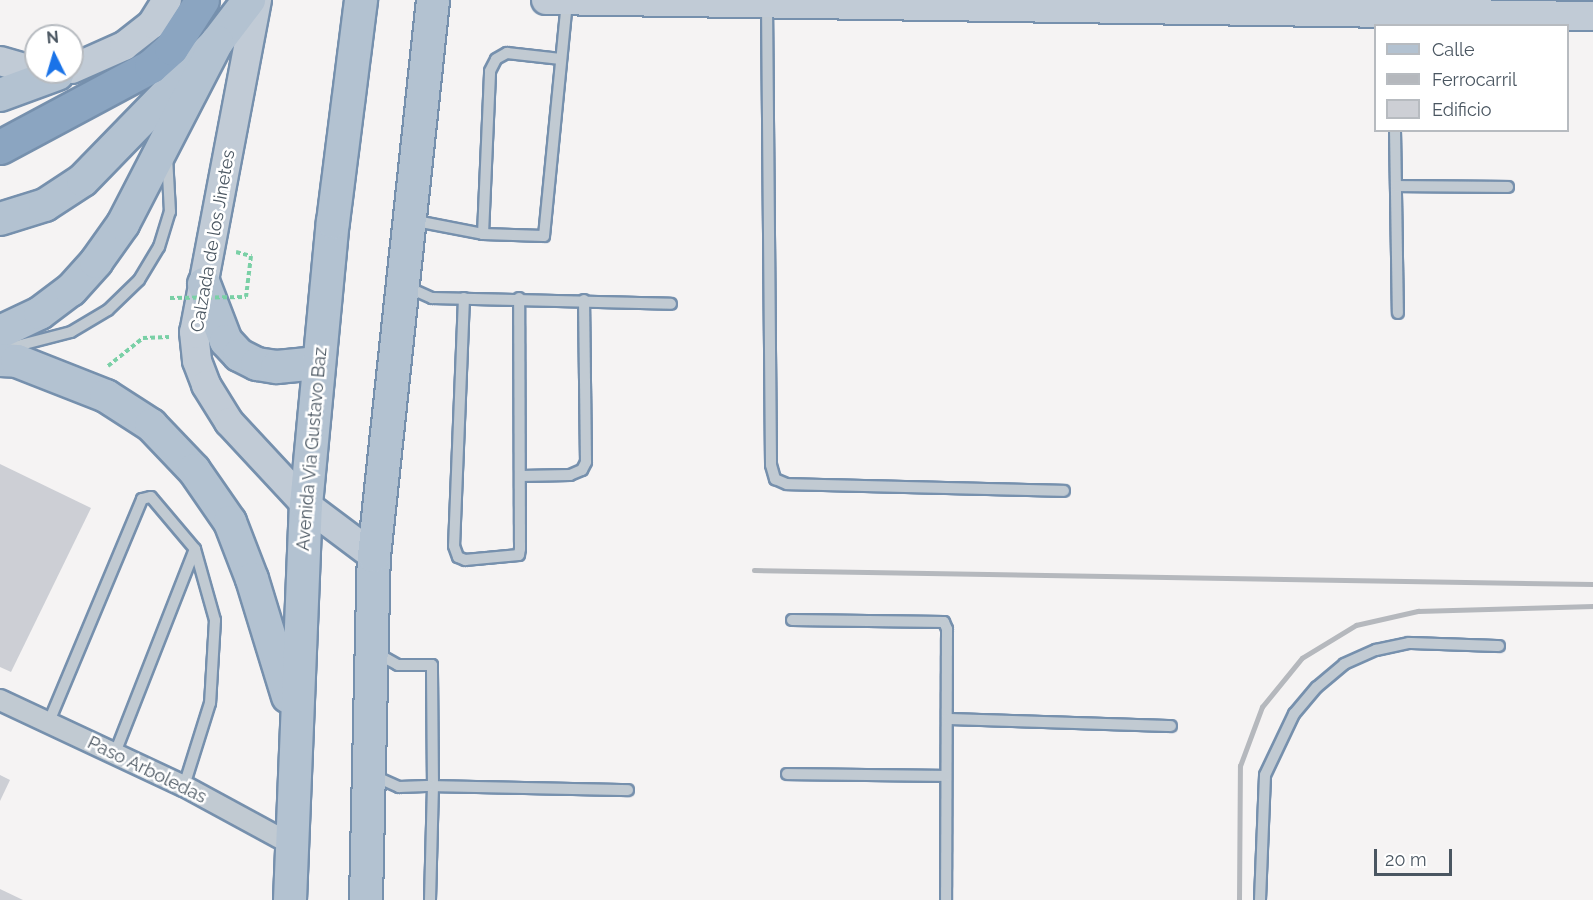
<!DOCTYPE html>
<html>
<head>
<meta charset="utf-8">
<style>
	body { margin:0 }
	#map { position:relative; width:1593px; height:900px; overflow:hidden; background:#f5f3f3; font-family:Raleway,sans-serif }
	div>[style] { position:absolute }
	.building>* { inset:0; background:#cdcfd5 }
	.path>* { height:4px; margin-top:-2px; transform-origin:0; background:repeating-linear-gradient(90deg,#7ad0a6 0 4.5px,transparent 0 7.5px) }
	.roads { filter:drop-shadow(2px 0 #7690ad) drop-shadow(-2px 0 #7690ad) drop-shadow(0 2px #7690ad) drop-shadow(0 -2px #7690ad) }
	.lane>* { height:10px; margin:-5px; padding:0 5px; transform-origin:5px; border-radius:5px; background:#c1cad2 }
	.street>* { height:20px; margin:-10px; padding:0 10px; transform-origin:10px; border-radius:10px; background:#c1cad2 }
	.secondary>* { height:28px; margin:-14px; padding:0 14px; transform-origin:14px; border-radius:14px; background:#c1cbd6 }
	.primary>* { height:32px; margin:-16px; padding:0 16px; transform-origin:16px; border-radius:16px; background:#b3c2d1 }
	.highway>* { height:33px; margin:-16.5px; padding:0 16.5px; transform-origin:16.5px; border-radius:16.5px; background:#8ba5c1 }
	.rail>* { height:4.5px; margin:-2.25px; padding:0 2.25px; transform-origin:2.25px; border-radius:2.25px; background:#b5b8bd }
	.path-bridge>* { height:4px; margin-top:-2px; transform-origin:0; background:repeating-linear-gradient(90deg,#7ad0a6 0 4.5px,transparent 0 7.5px) }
	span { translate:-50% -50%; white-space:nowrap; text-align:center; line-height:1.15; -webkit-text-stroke:5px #fff; paint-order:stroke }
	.street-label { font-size:18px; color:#4a5661 }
	.legend { position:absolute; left:1374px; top:24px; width:195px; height:108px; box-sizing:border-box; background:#fff; border:2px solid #b7bbc0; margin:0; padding:8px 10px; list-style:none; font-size:18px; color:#4a5661 }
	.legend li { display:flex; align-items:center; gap:12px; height:30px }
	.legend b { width:30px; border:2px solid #b7bbc0 }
	.north { position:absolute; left:24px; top:24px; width:60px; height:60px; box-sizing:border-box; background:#fff; border:2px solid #b7bbc0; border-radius:50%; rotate:355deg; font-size:16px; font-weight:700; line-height:24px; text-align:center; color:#4a5661 }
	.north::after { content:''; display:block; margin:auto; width:21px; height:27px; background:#1a73e8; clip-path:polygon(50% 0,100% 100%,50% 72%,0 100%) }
	.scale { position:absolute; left:1374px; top:849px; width:78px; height:27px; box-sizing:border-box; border:3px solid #4a5661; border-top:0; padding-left:8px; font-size:18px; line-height:21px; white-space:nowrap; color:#4a5661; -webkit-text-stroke:4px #fff; paint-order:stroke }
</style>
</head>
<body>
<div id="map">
	<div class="building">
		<i style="clip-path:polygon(0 464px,91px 508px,11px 672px,0 667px)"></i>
		<i style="clip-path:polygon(0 775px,10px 780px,0 801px)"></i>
		<i style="clip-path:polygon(0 889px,23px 900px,0 900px)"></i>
	</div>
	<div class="path">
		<i style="left:236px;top:252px;width:16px;rotate:15deg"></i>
		<i style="left:251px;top:256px;width:41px;rotate:97deg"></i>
		<i style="left:108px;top:366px;width:45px;rotate:-38.7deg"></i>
		<i style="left:143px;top:338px;width:26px;rotate:-2deg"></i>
	</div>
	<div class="roads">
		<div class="lane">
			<i style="left:767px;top:4px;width:461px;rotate:89.5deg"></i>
			<i style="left:771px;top:465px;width:15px;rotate:74deg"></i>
			<i style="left:775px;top:479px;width:13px;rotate:23deg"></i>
			<i style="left:787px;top:484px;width:277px;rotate:1.4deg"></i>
			<i style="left:1395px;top:130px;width:183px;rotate:89.1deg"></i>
			<i style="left:1396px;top:186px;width:112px;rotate:0.5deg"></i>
			<i style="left:411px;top:220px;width:73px;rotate:11deg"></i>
			<i style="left:483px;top:234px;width:61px;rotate:1.9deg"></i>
			<i style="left:544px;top:236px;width:236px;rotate:-84.4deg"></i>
			<i style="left:483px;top:234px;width:163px;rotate:-87.5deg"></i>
			<i style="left:490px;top:71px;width:13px;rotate:-63deg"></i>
			<i style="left:496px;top:59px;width:13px;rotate:-29deg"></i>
			<i style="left:507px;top:53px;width:54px;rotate:6.3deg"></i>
			<i style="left:405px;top:286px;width:30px;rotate:24deg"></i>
			<i style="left:432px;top:298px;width:239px;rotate:1.4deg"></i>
			<i style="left:464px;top:298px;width:248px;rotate:92.3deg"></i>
			<i style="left:454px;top:546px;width:12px;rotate:70deg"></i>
			<i style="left:458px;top:557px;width:8px;rotate:23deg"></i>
			<i style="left:465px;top:560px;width:54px;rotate:-5.3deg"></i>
			<i style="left:519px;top:555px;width:6px;rotate:-81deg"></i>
			<i style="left:520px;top:549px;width:251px;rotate:-90.2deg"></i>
			<i style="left:9px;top:348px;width:64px;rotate:-14.5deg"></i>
			<i style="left:71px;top:332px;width:43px;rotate:-30.7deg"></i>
			<i style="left:108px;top:310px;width:43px;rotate:-44.1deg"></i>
			<i style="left:139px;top:280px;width:39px;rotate:-59deg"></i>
			<i style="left:159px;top:247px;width:37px;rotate:-73deg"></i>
			<i style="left:170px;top:212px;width:55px;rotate:-93.1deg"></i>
			<i style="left:521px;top:476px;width:49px;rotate:-1.2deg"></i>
			<i style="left:570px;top:475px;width:13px;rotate:-23deg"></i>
			<i style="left:582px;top:470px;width:9px;rotate:-63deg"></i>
			<i style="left:586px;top:462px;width:162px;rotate:-90.7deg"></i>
			<i style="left:792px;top:620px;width:152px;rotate:0.8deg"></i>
			<i style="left:944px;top:622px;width:8px;rotate:67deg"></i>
			<i style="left:947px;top:629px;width:271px;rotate:90.2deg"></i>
			<i style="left:947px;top:719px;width:224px;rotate:1.8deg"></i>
			<i style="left:48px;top:724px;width:244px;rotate:-67.3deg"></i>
			<i style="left:142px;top:499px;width:9px;rotate:-13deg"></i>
			<i style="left:151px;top:497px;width:68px;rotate:49.8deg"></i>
			<i style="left:195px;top:549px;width:74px;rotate:74.3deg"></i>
			<i style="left:215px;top:620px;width:83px;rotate:93.4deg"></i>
			<i style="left:210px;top:703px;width:87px;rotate:107.4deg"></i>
			<i style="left:115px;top:753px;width:219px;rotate:-68.6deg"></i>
			<i style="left:787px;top:774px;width:159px;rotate:0.7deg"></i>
			<i style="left:372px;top:775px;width:30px;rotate:24deg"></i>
			<i style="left:399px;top:787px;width:34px;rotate:-2deg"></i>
			<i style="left:433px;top:786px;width:121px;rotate:-90.5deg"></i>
			<i style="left:432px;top:665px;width:34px;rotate:180deg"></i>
			<i style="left:398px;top:665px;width:26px;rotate:-151deg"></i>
			<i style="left:430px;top:900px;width:114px;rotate:-88.5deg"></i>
			<i style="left:433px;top:786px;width:195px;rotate:1.2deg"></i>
			<i style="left:1260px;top:900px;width:125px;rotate:-87.7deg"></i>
			<i style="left:1265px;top:775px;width:68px;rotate:-64.6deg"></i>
			<i style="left:1294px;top:714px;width:35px;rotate:-50deg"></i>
			<i style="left:1317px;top:687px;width:35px;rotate:-40deg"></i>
			<i style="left:1344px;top:664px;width:35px;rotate:-24deg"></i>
			<i style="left:1376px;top:650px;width:34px;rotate:-12deg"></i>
			<i style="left:1409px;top:643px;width:90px;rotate:1.9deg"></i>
		</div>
		<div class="street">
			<i style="left:0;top:700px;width:203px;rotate:25.1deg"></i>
			<i style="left:184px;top:786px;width:122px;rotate:28.5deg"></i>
		</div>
		<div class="secondary">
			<i style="left:257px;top:0;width:338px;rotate:100.7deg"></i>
			<i style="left:194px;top:332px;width:29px;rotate:84deg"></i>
			<i style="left:197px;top:361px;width:26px;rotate:69deg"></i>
			<i style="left:206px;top:385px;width:44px;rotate:58.1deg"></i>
			<i style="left:229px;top:422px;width:113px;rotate:47.1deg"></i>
			<i style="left:306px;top:505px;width:85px;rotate:36.9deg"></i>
			<i style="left:546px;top:0;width:1047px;rotate:0.88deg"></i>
			<i style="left:0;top:61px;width:37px;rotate:16deg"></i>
			<i style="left:72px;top:69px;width:57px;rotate:-23.9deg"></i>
			<i style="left:124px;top:46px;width:36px;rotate:-38deg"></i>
			<i style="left:152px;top:24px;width:28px;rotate:-58deg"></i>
		</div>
		<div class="primary">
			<i style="left:0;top:95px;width:61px;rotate:-20.2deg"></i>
			<i style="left:0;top:219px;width:47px;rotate:-17.3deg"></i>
			<i style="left:45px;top:205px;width:45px;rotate:-33.3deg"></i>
			<i style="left:83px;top:180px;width:192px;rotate:-45.8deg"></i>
			<i style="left:217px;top:42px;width:53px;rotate:-52.7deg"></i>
			<i style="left:204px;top:284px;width:61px;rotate:68.9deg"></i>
			<i style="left:226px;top:341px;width:19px;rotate:47deg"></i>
			<i style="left:239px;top:355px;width:20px;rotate:27deg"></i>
			<i style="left:257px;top:364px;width:20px;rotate:9deg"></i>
			<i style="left:277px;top:367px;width:41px;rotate:-5.6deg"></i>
			<i style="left:0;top:332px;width:44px;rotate:-25.4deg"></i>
			<i style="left:40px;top:313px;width:39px;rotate:-37deg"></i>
			<i style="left:71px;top:290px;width:38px;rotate:-48deg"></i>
			<i style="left:96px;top:262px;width:47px;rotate:-54.6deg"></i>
			<i style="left:123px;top:224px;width:205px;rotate:-62.7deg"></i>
			<i style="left:0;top:360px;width:17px;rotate:3deg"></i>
			<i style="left:17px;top:361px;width:96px;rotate:21.5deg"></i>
			<i style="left:106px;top:396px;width:54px;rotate:32.8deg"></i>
			<i style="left:151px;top:425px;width:62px;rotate:46.3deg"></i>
			<i style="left:194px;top:470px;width:63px;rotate:55.3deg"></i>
			<i style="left:230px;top:522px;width:61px;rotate:68.9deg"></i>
			<i style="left:252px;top:579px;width:123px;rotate:73deg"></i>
			<i style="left:290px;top:900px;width:395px;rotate:-87.7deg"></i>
			<i style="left:306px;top:505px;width:284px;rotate:-84.6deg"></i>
			<i style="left:333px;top:222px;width:224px;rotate:-82.8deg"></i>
			<i style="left:366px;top:900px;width:344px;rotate:-88.7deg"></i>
			<i style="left:374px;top:556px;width:559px;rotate:-83.94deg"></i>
		</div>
		<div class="highway">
			<i style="left:0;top:147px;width:171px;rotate:-28.2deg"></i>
			<i style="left:151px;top:66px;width:27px;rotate:-42deg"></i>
			<i style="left:171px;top:48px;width:57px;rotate:-57.1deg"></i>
		</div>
	</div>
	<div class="rail">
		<i style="left:754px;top:570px;width:839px;rotate:0.96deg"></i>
		<i style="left:1239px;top:900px;width:134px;rotate:-89.6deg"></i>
		<i style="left:1240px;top:766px;width:63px;rotate:-69.6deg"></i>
		<i style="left:1262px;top:707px;width:63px;rotate:-50.8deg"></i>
		<i style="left:1302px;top:658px;width:63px;rotate:-31.4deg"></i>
		<i style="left:1356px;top:625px;width:64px;rotate:-12.7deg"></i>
		<i style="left:1418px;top:611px;width:175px;rotate:-1.6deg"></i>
	</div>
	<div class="path-bridge">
		<i style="left:170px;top:298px;width:76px;rotate:-0.8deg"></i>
	</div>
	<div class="street-label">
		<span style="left:213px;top:241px;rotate:-80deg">Calzada de los Jinetes</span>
		<span style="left:312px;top:449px;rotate:-85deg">Avenida Via Gustavo Baz</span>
		<span style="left:147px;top:770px;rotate:26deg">Paso Arboledas</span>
	</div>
	<ul class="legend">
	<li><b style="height:8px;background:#b3c2d1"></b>Calle</li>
	<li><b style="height:8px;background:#b5b8bd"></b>Ferrocarril</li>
	<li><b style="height:16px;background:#cdcfd5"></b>Edificio</li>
	</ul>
	<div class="north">N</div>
	<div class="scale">20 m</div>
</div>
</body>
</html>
